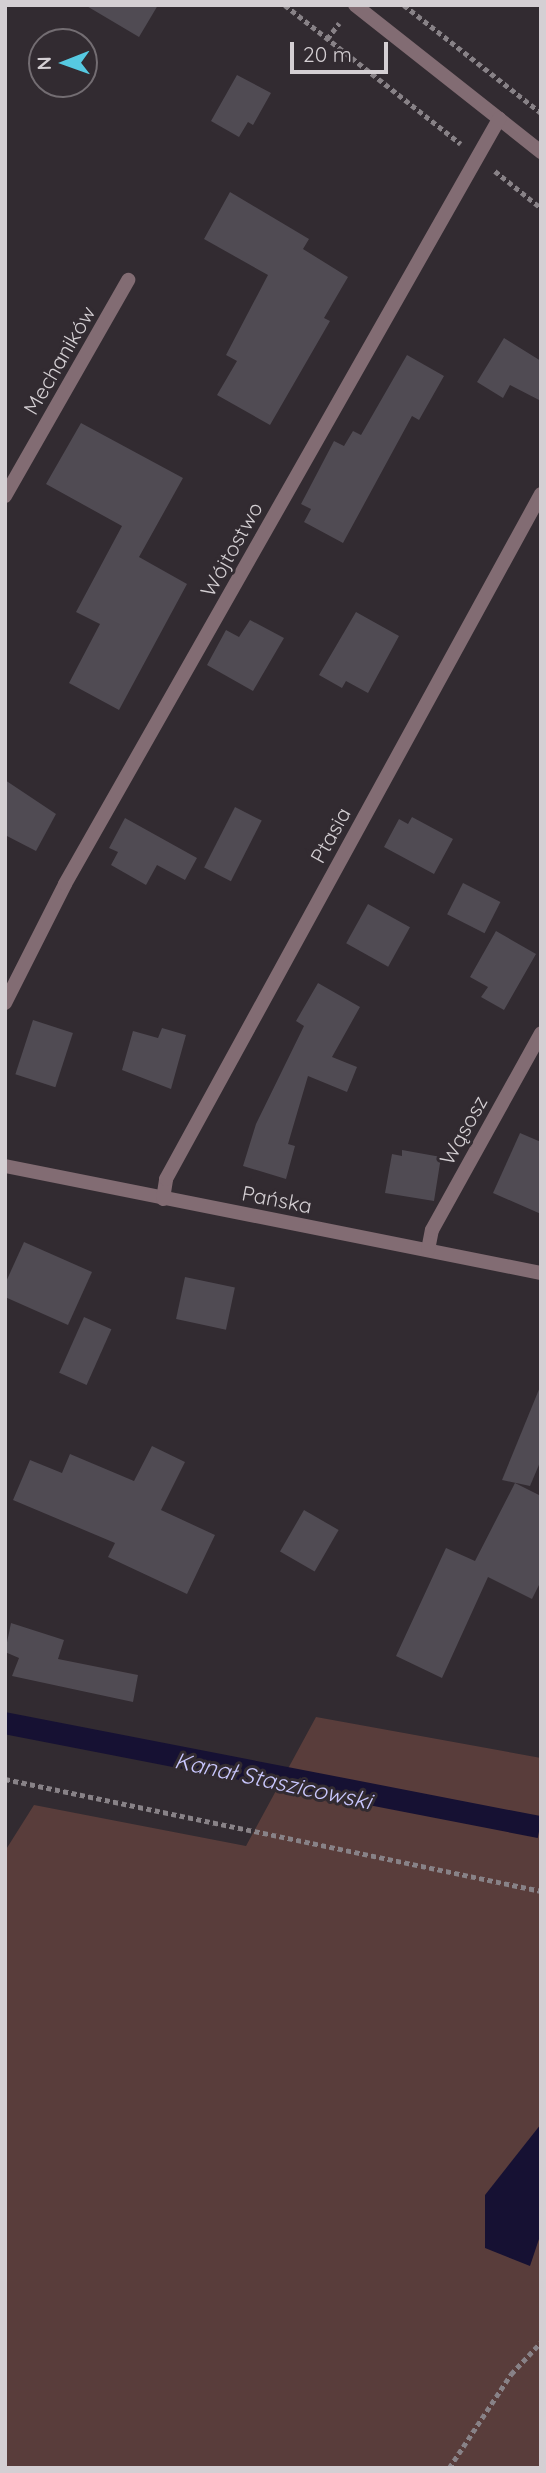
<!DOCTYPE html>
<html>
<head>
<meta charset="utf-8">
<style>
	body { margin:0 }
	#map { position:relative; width:546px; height:2473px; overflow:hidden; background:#322b31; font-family:Quicksand,sans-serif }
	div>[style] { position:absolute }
	.green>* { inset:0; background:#593d3b }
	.water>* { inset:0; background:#161133; transform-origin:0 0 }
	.building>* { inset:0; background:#504b53; transform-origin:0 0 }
	.path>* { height:4.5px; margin-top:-2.25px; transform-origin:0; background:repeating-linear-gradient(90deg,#888287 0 5px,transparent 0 8.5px) }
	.minor>* { height:14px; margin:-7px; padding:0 7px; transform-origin:7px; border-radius:7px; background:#826c73 }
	span { translate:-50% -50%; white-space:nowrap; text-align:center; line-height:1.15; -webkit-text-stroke:6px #322b31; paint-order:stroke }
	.street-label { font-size:21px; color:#d4cfd3 }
	.water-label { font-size:23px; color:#c9c7fe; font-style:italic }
	.frame { position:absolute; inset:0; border:7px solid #d4cfd3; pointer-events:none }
	.north { position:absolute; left:28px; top:28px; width:70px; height:70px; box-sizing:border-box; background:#322b31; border:2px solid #736d72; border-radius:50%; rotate:269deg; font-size:19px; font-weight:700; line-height:28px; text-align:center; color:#d4cfd3 }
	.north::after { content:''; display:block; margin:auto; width:24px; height:32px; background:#56c9e1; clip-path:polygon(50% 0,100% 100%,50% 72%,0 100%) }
	.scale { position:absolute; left:290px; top:42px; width:98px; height:32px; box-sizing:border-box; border:4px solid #d4cfd3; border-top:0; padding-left:9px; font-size:21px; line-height:24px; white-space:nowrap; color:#d4cfd3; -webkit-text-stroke:5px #322b31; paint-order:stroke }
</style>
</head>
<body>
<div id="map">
	<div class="green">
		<i style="clip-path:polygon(316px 1717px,541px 1758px,541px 2468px,5px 2468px,5px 1851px,34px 1805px,246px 1846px)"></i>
	</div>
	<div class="water">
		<i style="left:5px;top:1712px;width:547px;height:22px;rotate:11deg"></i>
		<i style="clip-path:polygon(541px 2124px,541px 2233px,530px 2266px,485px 2248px,485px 2195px)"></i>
	</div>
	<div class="building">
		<i style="clip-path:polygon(85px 5px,158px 5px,139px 37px)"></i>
		<i style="clip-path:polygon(237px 75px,271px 93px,253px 125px,248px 122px,239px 137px,211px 121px)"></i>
		<i style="clip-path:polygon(230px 192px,309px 239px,303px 249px,348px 277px,324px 318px,330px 321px,270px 425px,217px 395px,237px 361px,226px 355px,268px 275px,204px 239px)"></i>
		<i style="clip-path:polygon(504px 338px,541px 361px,541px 401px,510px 385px,503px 398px,477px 382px)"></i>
		<i style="clip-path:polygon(407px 355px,444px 376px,419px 420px,412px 416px,343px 543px,304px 522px,311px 509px,301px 504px,334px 441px,344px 446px,353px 431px,361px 435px)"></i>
		<i style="clip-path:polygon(81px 423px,183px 478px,139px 557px,187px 584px,119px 710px,69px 683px,100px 624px,76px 612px,122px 526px,46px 484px)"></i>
		<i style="clip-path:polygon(356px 612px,399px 636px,368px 693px,346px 681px,342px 688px,319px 675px)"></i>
		<i style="clip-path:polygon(250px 620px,284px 638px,253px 691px,207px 665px,226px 630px,239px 637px)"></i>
		<i style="clip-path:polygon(5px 780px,56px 814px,36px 851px,5px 835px)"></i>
		<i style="left:235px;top:807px;width:30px;height:68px;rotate:27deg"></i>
		<i style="clip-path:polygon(412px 817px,453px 839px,434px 874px,384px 847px,399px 819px,408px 824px)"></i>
		<i style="clip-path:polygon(125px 818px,197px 858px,185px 880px,157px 865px,146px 885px,111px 865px,118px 852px,109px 848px)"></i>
		<i style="left:463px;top:883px;width:42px;height:35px;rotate:27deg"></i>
		<i style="left:368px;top:904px;width:48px;height:45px;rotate:29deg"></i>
		<i style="clip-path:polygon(496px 931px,536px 954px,504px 1010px,481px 997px,488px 987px,470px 977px)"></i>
		<i style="clip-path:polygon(318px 983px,360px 1007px,332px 1057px,357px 1067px,347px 1092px,308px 1076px,288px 1144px,295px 1146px,286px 1179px,243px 1166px,256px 1124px,304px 1026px,296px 1021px)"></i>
		<i style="left:33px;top:1020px;width:42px;height:57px;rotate:18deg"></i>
		<i style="clip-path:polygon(162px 1028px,186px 1035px,171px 1089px,122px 1070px,133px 1031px,158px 1038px)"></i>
		<i style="clip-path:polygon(520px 1133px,541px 1142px,541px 1214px,493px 1193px)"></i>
		<i style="clip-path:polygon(402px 1150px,441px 1157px,434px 1201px,385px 1193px,392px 1154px,402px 1156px)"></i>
		<i style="clip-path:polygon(24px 1242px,92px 1272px,68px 1325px,5px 1297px,5px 1284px)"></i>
		<i style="left:185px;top:1277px;width:51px;height:43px;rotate:12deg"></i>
		<i style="left:84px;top:1317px;width:30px;height:61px;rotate:24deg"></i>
		<i style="clip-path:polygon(540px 1387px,541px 1460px,530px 1486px,502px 1480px)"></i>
		<i style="clip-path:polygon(152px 1446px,185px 1462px,161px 1510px,215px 1535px,187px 1594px,108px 1557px,115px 1543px,13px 1500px,30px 1460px,62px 1473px,70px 1454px,134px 1481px)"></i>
		<i style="clip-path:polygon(515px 1483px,541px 1496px,541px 1581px,532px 1599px,488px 1577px,442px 1678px,396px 1656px,446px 1548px,475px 1561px)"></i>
		<i style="left:304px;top:1510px;width:40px;height:48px;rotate:30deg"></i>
		<i style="clip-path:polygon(11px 1623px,64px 1640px,58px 1659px,138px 1675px,133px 1702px,12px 1676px,19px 1658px,5px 1652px)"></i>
	</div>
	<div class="path">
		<i style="left:285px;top:5px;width:224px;rotate:38.3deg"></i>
		<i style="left:404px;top:5px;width:174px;rotate:38.2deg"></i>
		<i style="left:327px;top:39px;width:20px;rotate:-53deg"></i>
		<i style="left:495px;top:171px;width:59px;rotate:38.8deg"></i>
		<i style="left:5px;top:1779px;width:548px;rotate:11.8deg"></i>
		<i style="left:449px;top:2468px;width:113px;rotate:-56.6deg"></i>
		<i style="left:511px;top:2374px;width:44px;rotate:-46.8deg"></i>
	</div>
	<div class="minor">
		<i style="left:355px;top:5px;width:237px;rotate:38.3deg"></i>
		<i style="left:5px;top:496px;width:249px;rotate:-60.3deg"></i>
		<i style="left:5px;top:1003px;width:133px;rotate:-63.2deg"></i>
		<i style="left:65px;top:884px;width:880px;rotate:-60.43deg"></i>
		<i style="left:5px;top:1166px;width:547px;rotate:11.29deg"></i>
		<i style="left:163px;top:1199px;width:20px;rotate:-81deg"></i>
		<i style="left:166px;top:1179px;width:781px;rotate:-61.3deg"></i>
		<i style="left:428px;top:1250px;width:20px;rotate:-79deg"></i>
		<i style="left:432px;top:1230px;width:225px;rotate:-61deg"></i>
	</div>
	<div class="street-label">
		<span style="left:59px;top:360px;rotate:-60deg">Mechaników</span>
		<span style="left:231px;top:549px;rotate:-61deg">Wójtostwo</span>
		<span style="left:330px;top:835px;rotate:-61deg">Ptasia</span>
		<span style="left:463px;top:1130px;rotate:-61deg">Wąsosz</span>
		<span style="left:277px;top:1199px;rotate:11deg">Pańska</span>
	</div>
	<div class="water-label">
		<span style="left:273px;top:1781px;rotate:12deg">Kanał Staszicowski</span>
	</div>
	<div class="frame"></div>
	<div class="north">N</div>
	<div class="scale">20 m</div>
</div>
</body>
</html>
